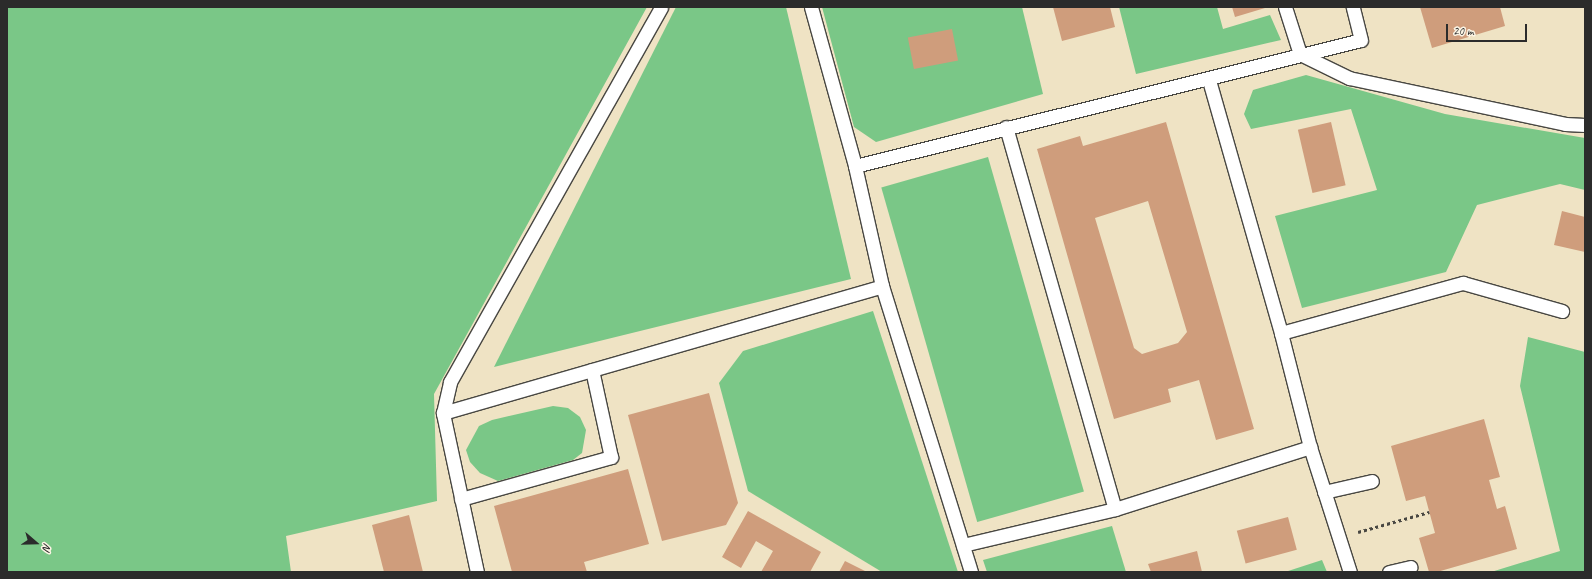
<!DOCTYPE html>
<html>
<head>
<meta charset="utf-8">
<style>
	body { margin:0 }
	#map { position:relative; width:1592px; height:579px; overflow:hidden; background:#efe3c4; font-family:Caveat,sans-serif }
	div>[style] { position:absolute }
	.green>* { inset:0; background:#7ac787; transform-origin:0 0 }
	.building>* { inset:0; background:#cf9d7c; transform-origin:0 0 }
	.path>* { height:2.5px; margin-top:-1.25px; transform-origin:0; background:repeating-linear-gradient(90deg,#484742 0 3px,transparent 0 6px) }
	.roads { filter:drop-shadow(1px 0 #484742) drop-shadow(-1px 0 #484742) drop-shadow(0 1px #484742) drop-shadow(0 -1px #484742) }
	.service>* { height:13px; margin:-6.5px; padding:0 6.5px; transform-origin:6.5px; border-radius:6.5px; background:#fff }
	span { translate:-50% -50%; white-space:nowrap; text-align:center; line-height:1.15; -webkit-text-stroke:3px #fcf5e5; paint-order:stroke }
	.frame { position:absolute; inset:0; border:8px solid #2b2b2b; pointer-events:none }
	.north { position:absolute; left:16px; top:523px; width:40px; height:40px; -webkit-text-stroke:3px #fcf5e5; paint-order:stroke; rotate:110deg; font-size:11px; font-weight:700; line-height:16px; text-align:center; color:#2b2b2b }
	.north::after { content:''; display:block; margin:auto; width:14px; height:18px; background:#2b2b2b; clip-path:polygon(50% 0,100% 100%,50% 72%,0 100%) }
	.scale { position:absolute; left:1446px; top:24px; width:81px; height:18px; box-sizing:border-box; border:2px solid #2b2b2b; border-top:0; padding-left:5px; font-size:12px; line-height:14px; white-space:nowrap; color:#2b2b2b; -webkit-text-stroke:3px #fcf5e5; paint-order:stroke }
</style>
</head>
<body>
<div id="map">
	<div class="green">
		<i style="clip-path:polygon(7px 7px,647px 7px,434px 394px,437px 501px,286px 536px,291px 572px,7px 572px)"></i>
		<i style="clip-path:polygon(676px 7px,786px 7px,851px 279px,494px 367px)"></i>
		<i style="clip-path:polygon(822px 7px,1022px 7px,1043px 94px,876px 142px,854px 127px)"></i>
		<i style="clip-path:polygon(1119px 7px,1217px 7px,1223px 29px,1270px 15px,1281px 40px,1136px 74px)"></i>
		<i style="clip-path:polygon(1306px 75px,1445px 114px,1585px 138px,1585px 190px,1560px 184px,1477px 205px,1446px 272px,1302px 308px,1275px 216px,1377px 190px,1351px 109px,1251px 129px,1244px 114px,1253px 90px)"></i>
		<i style="left:988px;top:157px;width:348px;height:111px;rotate:74deg"></i>
		<i style="clip-path:polygon(873px 311px,958px 572px,882px 572px,748px 491px,719px 383px,743px 351px)"></i>
		<i style="clip-path:polygon(1528px 337px,1585px 352px,1585px 572px,1491px 572px,1560px 551px,1520px 386px)"></i>
		<i style="clip-path:polygon(553px 406px,568px 408px,580px 417px,586px 430px,582px 453px,573px 460px,498px 481px,480px 473px,470px 462px,466px 450px,479px 426px,492px 420px)"></i>
		<i style="clip-path:polygon(1112px 526px,1126px 572px,987px 572px,983px 560px)"></i>
		<i style="clip-path:polygon(1322px 560px,1327px 572px,1285px 572px)"></i>
	</div>
	<div class="building">
		<i style="clip-path:polygon(1053px 7px,1110px 7px,1115px 27px,1062px 41px)"></i>
		<i style="clip-path:polygon(1232px 7px,1265px 7px,1265px 8px,1235px 17px)"></i>
		<i style="clip-path:polygon(1420px 7px,1500px 7px,1505px 26px,1432px 48px)"></i>
		<i style="left:952px;top:29px;width:32px;height:45px;rotate:79deg"></i>
		<i style="clip-path:polygon(evenodd,1166px 122px,1254px 429px,1216px 440px,1199px 380px,1168px 389px,1171px 402px,1114px 419px,1037px 149px,1080px 136px,1083px 146px,1166px 122px,1148px 201px,1187px 332px,1178px 343px,1142px 354px,1134px 348px,1095px 218px,1148px 201px)"></i>
		<i style="left:1331px;top:122px;width:65px;height:34px;rotate:77deg"></i>
		<i style="clip-path:polygon(1562px 211px,1585px 217px,1585px 252px,1554px 245px)"></i>
		<i style="clip-path:polygon(709px 393px,738px 503px,726px 525px,662px 541px,628px 415px)"></i>
		<i style="clip-path:polygon(1484px 419px,1500px 477px,1489px 480px,1497px 509px,1505px 506px,1517px 549px,1437px 572px,1429px 572px,1419px 538px,1435px 533px,1425px 496px,1406px 501px,1391px 446px)"></i>
		<i style="clip-path:polygon(628px 469px,649px 544px,584px 562px,587px 572px,512px 572px,494px 506px)"></i>
		<i style="clip-path:polygon(748px 511px,821px 552px,810px 572px,761px 572px,773px 551px,756px 541px,741px 568px,722px 557px)"></i>
		<i style="clip-path:polygon(409px 515px,423px 572px,384px 572px,372px 525px)"></i>
		<i style="left:1288px;top:517px;width:34px;height:53px;rotate:75deg"></i>
		<i style="clip-path:polygon(1197px 551px,1202px 572px,1151px 572px,1148px 564px)"></i>
		<i style="clip-path:polygon(845px 561px,867px 572px,839px 572px)"></i>
	</div>
	<div class="path">
		<i style="left:1358px;top:532px;width:74px;rotate:-15.7deg"></i>
	</div>
	<div class="roads">
		<div class="service">
			<i style="left:811px;top:7px;width:165px;rotate:74.5deg"></i>
			<i style="left:855px;top:166px;width:123px;rotate:77.3deg"></i>
			<i style="left:882px;top:286px;width:300px;rotate:72.7deg"></i>
			<i style="left:1285px;top:7px;width:49px;rotate:72.3deg"></i>
			<i style="left:1300px;top:54px;width:55px;rotate:26.1deg"></i>
			<i style="left:1349px;top:78px;width:221px;rotate:12deg"></i>
			<i style="left:1565px;top:124px;width:20px;rotate:3deg"></i>
			<i style="left:1006px;top:127px;width:397px;rotate:74.1deg"></i>
			<i style="left:1115px;top:509px;width:205px;rotate:-17.6deg"></i>
			<i style="left:1310px;top:447px;width:118px;rotate:-104.3deg"></i>
			<i style="left:1281px;top:333px;width:263px;rotate:-105.9deg"></i>
			<i style="left:855px;top:166px;width:521px;rotate:-13.98deg"></i>
			<i style="left:1361px;top:40px;width:34px;rotate:-104deg"></i>
			<i style="left:1281px;top:333px;width:189px;rotate:-15.4deg"></i>
			<i style="left:1463px;top:283px;width:103px;rotate:15.8deg"></i>
			<i style="left:443px;top:413px;width:457px;rotate:-16.1deg"></i>
			<i style="left:1310px;top:447px;width:131px;rotate:72.3deg"></i>
			<i style="left:1324px;top:492px;width:49px;rotate:-12.9deg"></i>
			<i style="left:461px;top:499px;width:156px;rotate:-15.6deg"></i>
			<i style="left:611px;top:457px;width:89px;rotate:-102.3deg"></i>
			<i style="left:963px;top:545px;width:156px;rotate:-13.3deg"></i>
			<i style="left:477px;top:572px;width:163px;rotate:-102.1deg"></i>
			<i style="left:443px;top:413px;width:32px;rotate:-77deg"></i>
			<i style="left:450px;top:382px;width:430px;rotate:-60.6deg"></i>
			<i style="left:1389px;top:572px;width:22px;rotate:-13deg"></i>
		</div>
	</div>
	<div class="frame"></div>
	<div class="north">N</div>
	<div class="scale">20 m</div>
</div>
</body>
</html>
